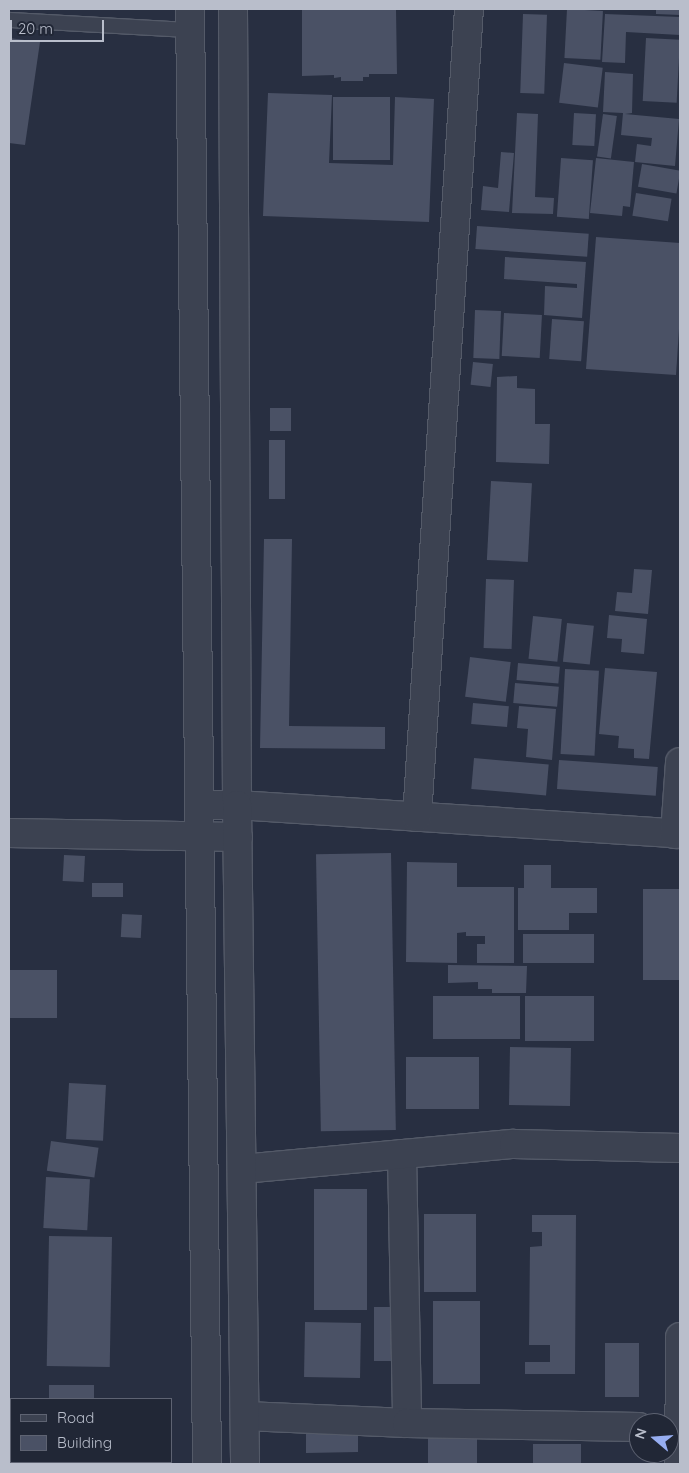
<!DOCTYPE html>
<html>
<head>
<meta charset="utf-8">
<style>
	body { margin:0 }
	#map { position:relative; width:689px; height:1473px; overflow:hidden; background:#282f41; font-family:Quicksand,sans-serif }
	div>[style] { position:absolute }
	.building>* { inset:0; background:#4a5165; transform-origin:0 0 }
	.roads { filter:drop-shadow(1px 0 #545a68) drop-shadow(-1px 0 #545a68) drop-shadow(0 1px #545a68) drop-shadow(0 -1px #545a68) }
	.service>* { height:14px; margin:-7px; padding:0 7px; transform-origin:7px; border-radius:7px; background:#3c4251 }
	.minor>* { height:28px; margin:-14px; padding:0 14px; transform-origin:14px; border-radius:14px; background:#3c4251 }
	.tertiary>* { height:28px; margin:-14px; padding:0 14px; transform-origin:14px; border-radius:14px; background:#3c4251 }
	span { translate:-50% -50%; white-space:nowrap; text-align:center; line-height:1.15; -webkit-text-stroke:4px #212736; paint-order:stroke }
	.frame { position:absolute; inset:0; border:10px solid #b9becb; pointer-events:none }
	.legend { position:absolute; left:10px; top:1398px; width:162px; height:65px; box-sizing:border-box; background:#212736; border:1px solid #5e6372; margin:0; padding:6px 9px; list-style:none; font-size:15px; color:#b9becb }
	.legend li { display:flex; align-items:center; gap:10px; height:25px }
	.legend b { width:25px; border:1px solid #5e6372 }
	.north { position:absolute; left:629px; top:1413px; width:50px; height:50px; box-sizing:border-box; background:#212736; border:1px solid #5e6372; border-radius:50%; rotate:288deg; font-size:14px; font-weight:700; line-height:20px; text-align:center; color:#b9becb }
	.north::after { content:''; display:block; margin:auto; width:18px; height:22px; background:#97aef2; clip-path:polygon(50% 0,100% 100%,50% 72%,0 100%) }
	.scale { position:absolute; left:10px; top:20px; width:94px; height:22px; box-sizing:border-box; border:2px solid #b9becb; border-top:0; padding-left:6px; font-size:15px; line-height:18px; white-space:nowrap; color:#b9becb; -webkit-text-stroke:4px #212736; paint-order:stroke }
</style>
</head>
<body>
<div id="map">
	<div class="building">
		<i style="clip-path:polygon(302px 9px,396px 9px,397px 74px,369px 74px,369px 77px,363px 77px,363px 81px,341px 81px,341px 77px,334px 78px,334px 75px,302px 76px)"></i>
		<i style="left:567px;top:9px;width:36px;height:49px;rotate:3deg"></i>
		<i style="clip-path:polygon(656px 9px,680px 9px,680px 15px,656px 14px)"></i>
		<i style="left:523px;top:14px;width:24px;height:79px;rotate:2deg"></i>
		<i style="clip-path:polygon(605px 14px,680px 17px,680px 35px,626px 32px,625px 63px,602px 62px)"></i>
		<i style="clip-path:polygon(9px 38px,40px 42px,25px 145px,9px 143px)"></i>
		<i style="left:646px;top:38px;width:34px;height:63px;rotate:3deg"></i>
		<i style="left:564px;top:63px;width:39px;height:40px;rotate:7deg"></i>
		<i style="clip-path:polygon(605px 72px,633px 74px,632px 113px,625px 114px,679px 119px,675px 166px,635px 162px,637px 144px,651px 146px,652px 138px,621px 135px,623px 113px,603px 112px)"></i>
		<i style="clip-path:polygon(268px 93px,332px 95px,329px 163px,393px 165px,395px 97px,434px 99px,429px 222px,263px 216px)"></i>
		<i style="left:333px;top:97px;width:57px;height:63px"></i>
		<i style="clip-path:polygon(517px 113px,538px 114px,535px 197px,554px 198px,553px 214px,512px 213px)"></i>
		<i style="left:574px;top:113px;width:22px;height:32px;rotate:3deg"></i>
		<i style="left:603px;top:114px;width:14px;height:43px;rotate:8deg"></i>
		<i style="clip-path:polygon(501px 152px,514px 153px,509px 212px,481px 210px,483px 186px,498px 188px)"></i>
		<i style="left:561px;top:158px;width:32px;height:59px;rotate:4deg"></i>
		<i style="clip-path:polygon(596px 158px,634px 162px,630px 207px,623px 206px,622px 216px,590px 213px)"></i>
		<i style="left:642px;top:164px;width:39px;height:23px;rotate:10deg"></i>
		<i style="left:636px;top:193px;width:36px;height:23px;rotate:9deg"></i>
		<i style="left:477px;top:226px;width:112px;height:23px;rotate:4deg"></i>
		<i style="clip-path:polygon(596px 237px,680px 243px,680px 314px,676px 375px,586px 369px)"></i>
		<i style="clip-path:polygon(505px 257px,586px 262px,582px 318px,544px 315px,545px 286px,577px 288px,577px 284px,504px 279px)"></i>
		<i style="left:475px;top:310px;width:26px;height:48px;rotate:2deg"></i>
		<i style="left:504px;top:313px;width:38px;height:43px;rotate:3deg"></i>
		<i style="left:552px;top:319px;width:32px;height:40px;rotate:4deg"></i>
		<i style="left:473px;top:362px;width:20px;height:23px;rotate:6deg"></i>
		<i style="clip-path:polygon(517px 376px,517px 388px,535px 389px,535px 424px,550px 424px,549px 464px,496px 462px,497px 377px)"></i>
		<i style="left:270px;top:408px;width:21px;height:23px"></i>
		<i style="left:269px;top:440px;width:16px;height:59px"></i>
		<i style="left:491px;top:481px;width:41px;height:79px;rotate:3deg"></i>
		<i style="clip-path:polygon(264px 539px,292px 539px,289px 726px,385px 727px,385px 749px,260px 748px)"></i>
		<i style="clip-path:polygon(634px 569px,652px 570px,648px 614px,615px 611px,617px 592px,632px 593px)"></i>
		<i style="left:486px;top:579px;width:28px;height:69px;rotate:2deg"></i>
		<i style="clip-path:polygon(609px 615px,647px 619px,644px 654px,621px 652px,622px 639px,607px 638px)"></i>
		<i style="left:533px;top:616px;width:29px;height:43px;rotate:6deg"></i>
		<i style="left:567px;top:623px;width:27px;height:39px;rotate:6deg"></i>
		<i style="left:470px;top:657px;width:41px;height:40px;rotate:7deg"></i>
		<i style="left:518px;top:663px;width:42px;height:17px;rotate:5deg"></i>
		<i style="clip-path:polygon(605px 668px,657px 672px,649px 759px,634px 758px,634px 749px,618px 748px,619px 736px,599px 734px)"></i>
		<i style="left:565px;top:669px;width:34px;height:85px;rotate:3deg"></i>
		<i style="left:515px;top:683px;width:44px;height:20px;rotate:5deg"></i>
		<i style="left:473px;top:703px;width:36px;height:21px;rotate:5deg"></i>
		<i style="clip-path:polygon(519px 706px,556px 709px,552px 760px,526px 757px,528px 729px,517px 728px)"></i>
		<i style="left:474px;top:758px;width:75px;height:31px;rotate:5deg"></i>
		<i style="left:559px;top:760px;width:99px;height:29px;rotate:4deg"></i>
		<i style="left:391px;top:853px;width:277px;height:75px;rotate:89deg"></i>
		<i style="left:64px;top:855px;width:21px;height:26px;rotate:3deg"></i>
		<i style="clip-path:polygon(407px 862px,457px 863px,457px 887px,514px 887px,514px 963px,477px 963px,477px 944px,485px 944px,485px 936px,466px 936px,466px 932px,457px 933px,457px 963px,406px 962px)"></i>
		<i style="clip-path:polygon(524px 865px,551px 865px,551px 888px,597px 888px,597px 913px,569px 913px,569px 930px,518px 930px,518px 888px,524px 888px)"></i>
		<i style="left:123px;top:883px;width:14px;height:31px;rotate:90deg"></i>
		<i style="left:643px;top:889px;width:37px;height:91px"></i>
		<i style="left:122px;top:914px;width:20px;height:23px;rotate:3deg"></i>
		<i style="left:523px;top:934px;width:71px;height:29px"></i>
		<i style="clip-path:polygon(448px 965px,527px 966px,526px 993px,492px 993px,492px 989px,478px 989px,478px 982px,448px 983px)"></i>
		<i style="left:57px;top:970px;width:48px;height:48px;rotate:90deg"></i>
		<i style="left:433px;top:996px;width:87px;height:43px"></i>
		<i style="left:525px;top:996px;width:69px;height:45px"></i>
		<i style="left:510px;top:1047px;width:61px;height:58px;rotate:1deg"></i>
		<i style="left:406px;top:1057px;width:73px;height:52px"></i>
		<i style="left:69px;top:1083px;width:37px;height:56px;rotate:3deg"></i>
		<i style="left:51px;top:1141px;width:48px;height:30px;rotate:8deg"></i>
		<i style="left:46px;top:1177px;width:44px;height:51px;rotate:3deg"></i>
		<i style="left:314px;top:1189px;width:53px;height:121px"></i>
		<i style="left:476px;top:1214px;width:78px;height:52px;rotate:90deg"></i>
		<i style="clip-path:polygon(532px 1215px,576px 1215px,575px 1374px,525px 1374px,525px 1362px,550px 1362px,550px 1345px,529px 1345px,530px 1247px,542px 1246px,542px 1232px,532px 1232px)"></i>
		<i style="left:49px;top:1236px;width:63px;height:130px;rotate:1deg"></i>
		<i style="left:433px;top:1301px;width:47px;height:83px"></i>
		<i style="left:374px;top:1307px;width:26px;height:54px"></i>
		<i style="left:305px;top:1322px;width:56px;height:55px;rotate:1deg"></i>
		<i style="left:605px;top:1343px;width:34px;height:54px"></i>
		<i style="left:94px;top:1385px;width:14px;height:45px;rotate:90deg"></i>
		<i style="clip-path:polygon(306px 1414px,373px 1414px,373px 1436px,358px 1436px,358px 1452px,306px 1453px)"></i>
		<i style="left:428px;top:1438px;width:49px;height:26px"></i>
		<i style="left:533px;top:1444px;width:48px;height:20px"></i>
	</div>
	<div class="roads">
		<div class="service">
			<i style="left:9px;top:20px;width:181px;rotate:3.2deg"></i>
		</div>
		<div class="minor">
			<i style="left:199px;top:805px;width:38px"></i>
			<i style="left:237px;top:805px;width:444px;rotate:3.7deg"></i>
			<i style="left:417px;top:817px;width:810px;rotate:-86.32deg"></i>
			<i style="left:9px;top:833px;width:229px;rotate:1deg"></i>
			<i style="left:675px;top:834px;width:72px;rotate:-86deg"></i>
			<i style="left:402px;top:1154px;width:269px;rotate:88.9deg"></i>
			<i style="left:242px;top:1169px;width:273px;rotate:-5.3deg"></i>
			<i style="left:514px;top:1144px;width:166px;rotate:1.4deg"></i>
			<i style="left:245px;top:1416px;width:162px;rotate:2.5deg"></i>
			<i style="left:407px;top:1423px;width:232px;rotate:1deg"></i>
			<i style="left:679px;top:1464px;width:127px;rotate:-89.5deg"></i>
		</div>
		<div class="tertiary">
			<i style="left:190px;top:9px;width:1455px;rotate:89.33deg"></i>
			<i style="left:233px;top:9px;width:796px;rotate:89.71deg"></i>
			<i style="left:237px;top:805px;width:659px;rotate:89.3deg"></i>
		</div>
	</div>
	<div class="frame"></div>
	<ul class="legend">
	<li><b style="height:6px;background:#3c4251"></b>Road</li>
	<li><b style="height:14px;background:#4a5165"></b>Building</li>
	</ul>
	<div class="north">N</div>
	<div class="scale">20 m</div>
</div>
</body>
</html>
